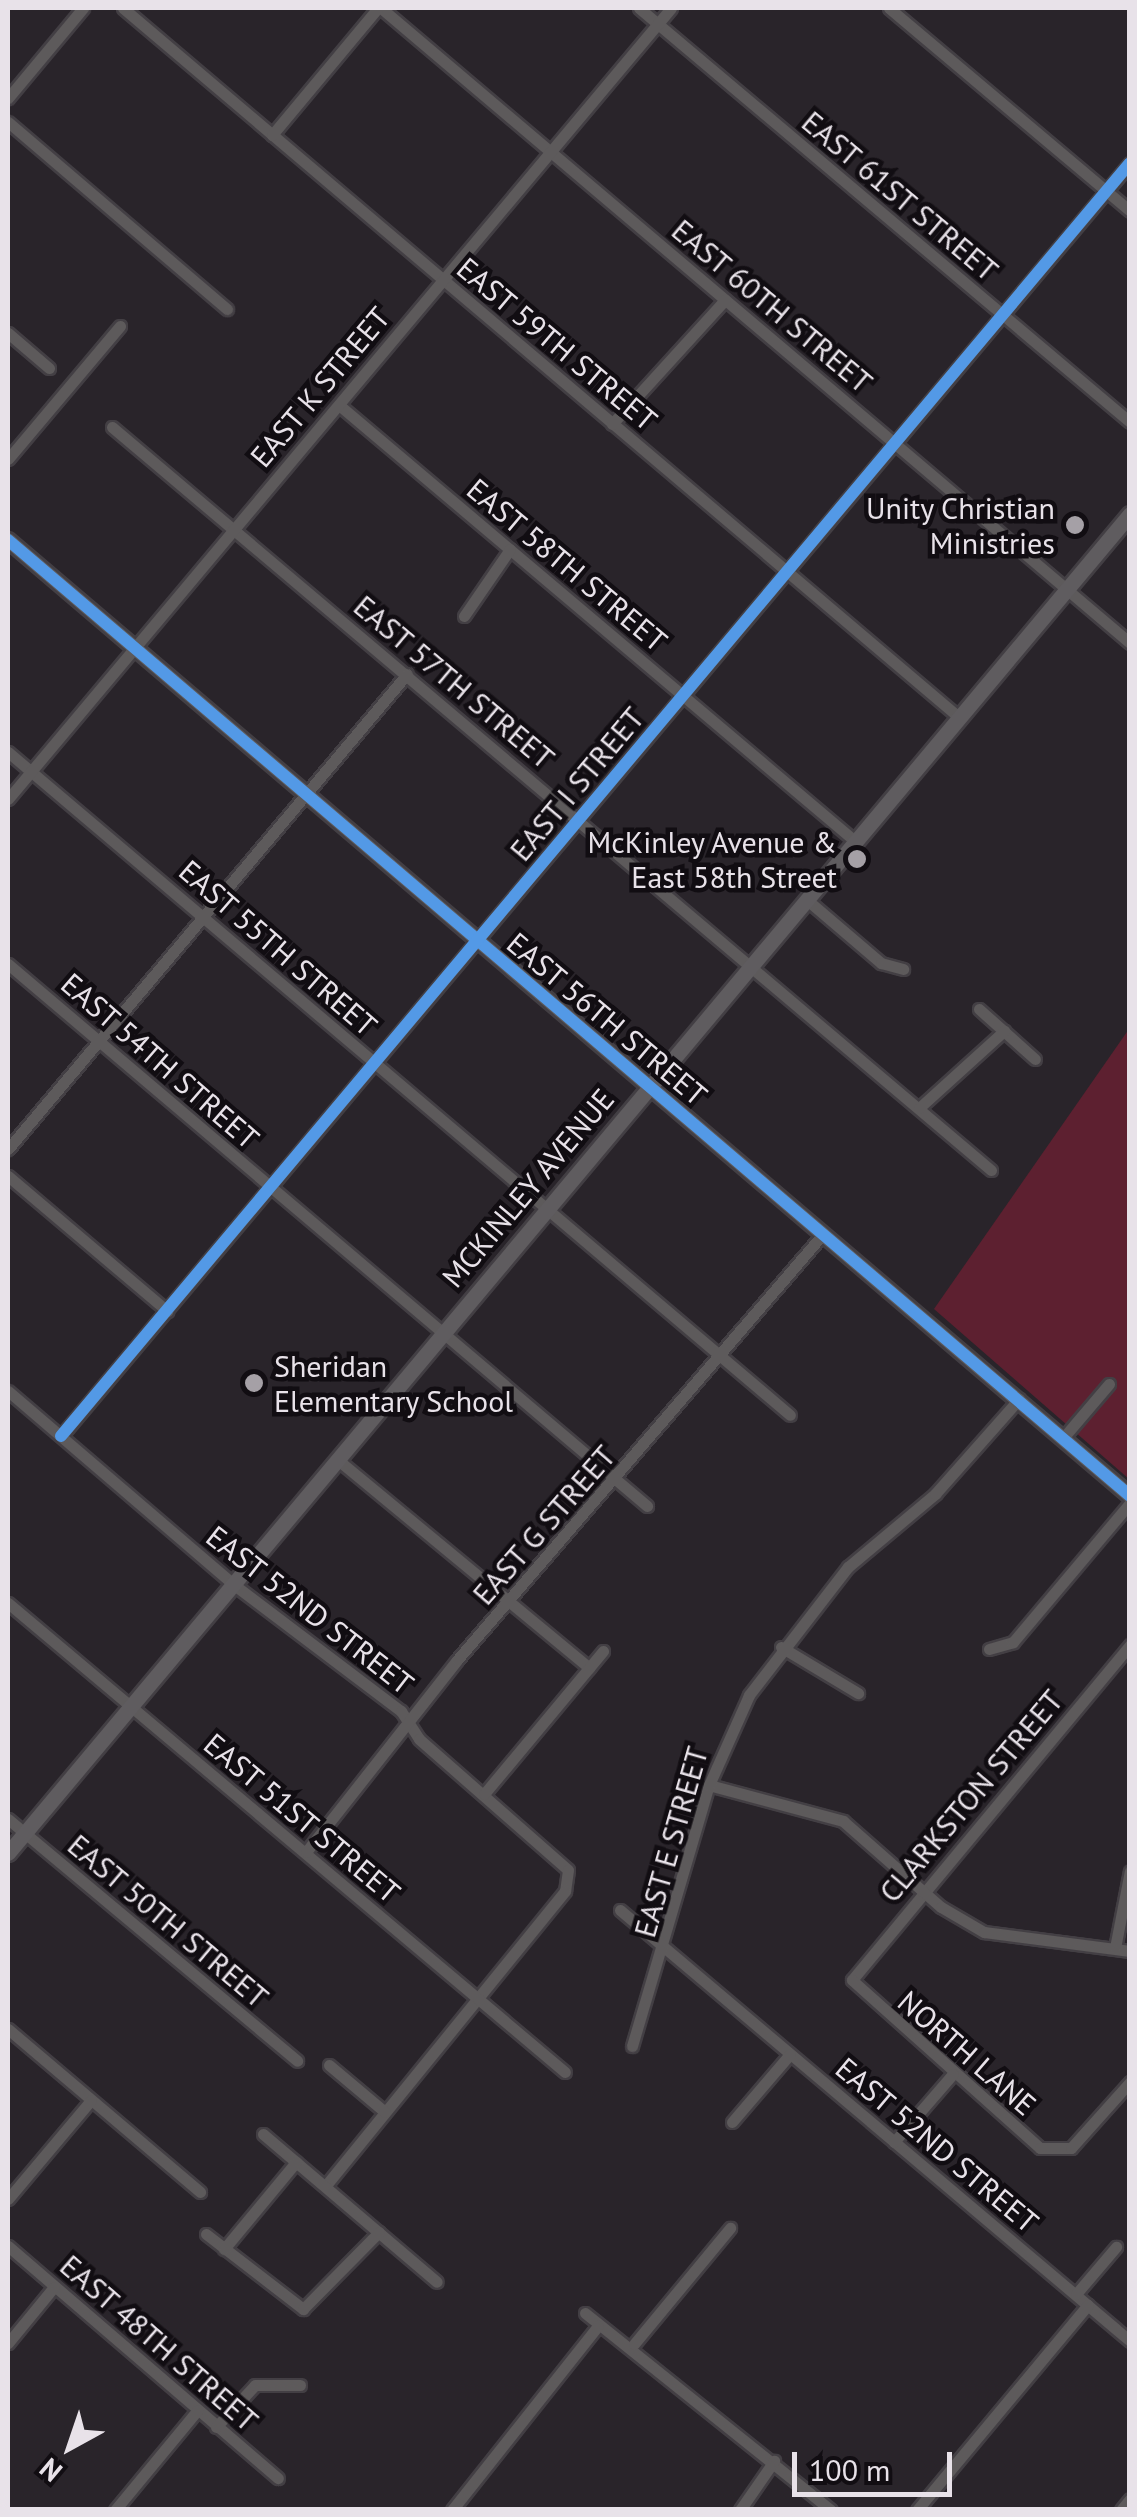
<!DOCTYPE html>
<html>
<head>
<meta charset="utf-8">
<style>
	body { margin:0 }
	#map { position:relative; width:1137px; height:2517px; overflow:hidden; background:#29242a; font-family:"PT Sans",sans-serif }
	div>[style] { position:absolute }
	.green>* { inset:0; background:#5d2030 }
	.roads { filter:drop-shadow(2px 0 #433f44) drop-shadow(-2px 0 #433f44) drop-shadow(0 2px #433f44) drop-shadow(0 -2px #433f44) }
	.minor>* { height:11px; margin:-5.5px; padding:0 5.5px; transform-origin:5.5px; border-radius:5.5px; background:#5d5a5b }
	.tertiary>* { height:14px; margin:-7px; padding:0 7px; transform-origin:7px; border-radius:7px; background:#5d5a5b }
	.secondary>* { height:15px; margin:-7.5px; padding:0 7.5px; transform-origin:7.5px; border-radius:7.5px; background:#5f5c5f }
	.cycleway>* { height:12px; margin:-6px; padding:0 6px; transform-origin:6px; border-radius:6px; background:#5399e6 }
	.dots>* { width:28px; height:28px; translate:-50% -50%; box-sizing:border-box; border:5px solid #110d12; border-radius:50% }
	span { translate:-50% -50%; white-space:nowrap; text-align:center; line-height:1.15; -webkit-text-stroke:9px #110d12; paint-order:stroke }
	.street-label { font-size:30px; color:#e8e2e9 }
	.poi-label { font-size:30px; color:#e8e2e9 }
	.right { translate:-100% -50%; text-align:right }
	.left { translate:0 -50%; text-align:left }
	.frame { position:absolute; inset:0; border:10px solid #e8e2e9; pointer-events:none }
	.north { position:absolute; left:20px; top:2397px; width:100px; height:100px; -webkit-text-stroke:8px #110d12; paint-order:stroke; rotate:220deg; font-size:28px; font-weight:700; line-height:40px; text-align:center; color:#e8e2e9 }
	.north::after { content:''; display:block; margin:auto; width:35px; height:45px; background:#e8e2e9; clip-path:polygon(50% 0,100% 100%,50% 72%,0 100%) }
	.scale { position:absolute; left:792px; top:2452px; width:160px; height:45px; box-sizing:border-box; border:5px solid #e8e2e9; border-top:0; padding-left:12px; font-size:30px; line-height:35px; white-space:nowrap; color:#e8e2e9; -webkit-text-stroke:8px #110d12; paint-order:stroke }
</style>
</head>
<body>
<div id="map">
	<div class="green">
		<i style="clip-path:polygon(1129px 1029px,1129px 1479px,934px 1309px)"></i>
	</div>
	<div class="roads">
		<div class="minor">
			<i style="left:123px;top:8px;width:1098px;rotate:40.31deg"></i>
			<i style="left:381px;top:8px;width:982px;rotate:40.29deg"></i>
			<i style="left:639px;top:8px;width:642px;rotate:40.14deg"></i>
			<i style="left:889px;top:8px;width:315px;rotate:40.1deg"></i>
			<i style="left:8px;top:98px;width:117px;rotate:-50.2deg"></i>
			<i style="left:8px;top:122px;width:288px;rotate:40.5deg"></i>
			<i style="left:272px;top:135px;width:165px;rotate:-50.2deg"></i>
			<i style="left:8px;top:333px;width:54px;rotate:40.5deg"></i>
			<i style="left:339px;top:405px;width:676px;rotate:40.2deg"></i>
			<i style="left:612px;top:424px;width:168px;rotate:-47.7deg"></i>
			<i style="left:112px;top:427px;width:1151px;rotate:40.21deg"></i>
			<i style="left:8px;top:459px;width:174px;rotate:-49.9deg"></i>
			<i style="left:464px;top:616px;width:81px;rotate:-55.5deg"></i>
			<i style="left:8px;top:752px;width:1025px;rotate:40.29deg"></i>
			<i style="left:8px;top:799px;width:1032px;rotate:-50.03deg"></i>
			<i style="left:806px;top:899px;width:99px;rotate:40.5deg"></i>
			<i style="left:881px;top:963px;width:23px;rotate:15deg"></i>
			<i style="left:8px;top:964px;width:838px;rotate:40.3deg"></i>
			<i style="left:979px;top:1009px;width:75px;rotate:41.8deg"></i>
			<i style="left:919px;top:1108px;width:115px;rotate:-42.2deg"></i>
			<i style="left:8px;top:1149px;width:620px;rotate:-49.97deg"></i>
			<i style="left:8px;top:1176px;width:209px;rotate:40.3deg"></i>
			<i style="left:8px;top:1391px;width:296px;rotate:40.6deg"></i>
			<i style="left:233px;top:1584px;width:211px;rotate:37.1deg"></i>
			<i style="left:401px;top:1711px;width:33px;rotate:57deg"></i>
			<i style="left:419px;top:1739px;width:198px;rotate:41.3deg"></i>
			<i style="left:568px;top:1870px;width:21px;rotate:98deg"></i>
			<i style="left:565px;top:1891px;width:380px;rotate:129.1deg"></i>
			<i style="left:61px;top:1436px;width:1662px;rotate:-49.98deg"></i>
			<i style="left:1063px;top:1438px;width:71px;rotate:-49.6deg"></i>
			<i style="left:338px;top:1460px;width:326px;rotate:39.6deg"></i>
			<i style="left:8px;top:1603px;width:728px;rotate:40.1deg"></i>
			<i style="left:1130px;top:1645px;width:435px;rotate:129.7deg"></i>
			<i style="left:852px;top:1980px;width:252px;rotate:41.8deg"></i>
			<i style="left:1040px;top:2148px;width:31px"></i>
			<i style="left:1071px;top:2148px;width:89px;rotate:-48.2deg"></i>
			<i style="left:781px;top:1647px;width:90px;rotate:30.9deg"></i>
			<i style="left:989px;top:1649px;width:25px;rotate:-16deg"></i>
			<i style="left:1013px;top:1642px;width:182px;rotate:-49.9deg"></i>
			<i style="left:709px;top:1785px;width:139px;rotate:15deg"></i>
			<i style="left:843px;top:1821px;width:130px;rotate:41.3deg"></i>
			<i style="left:941px;top:1907px;width:50px;rotate:30.2deg"></i>
			<i style="left:984px;top:1932px;width:147px;rotate:7.4deg"></i>
			<i style="left:484px;top:1794px;width:186px;rotate:-50.2deg"></i>
			<i style="left:8px;top:1819px;width:377px;rotate:39.9deg"></i>
			<i style="left:306px;top:1852px;width:244px;rotate:-51.8deg"></i>
			<i style="left:457px;top:1660px;width:562px;rotate:-49.33deg"></i>
			<i style="left:620px;top:1910px;width:668px;rotate:40.2deg"></i>
			<i style="left:1115px;top:1948px;width:78px;rotate:-79deg"></i>
			<i style="left:8px;top:2029px;width:252px;rotate:40.3deg"></i>
			<i style="left:632px;top:2046px;width:272px;rotate:-73.6deg"></i>
			<i style="left:709px;top:1785px;width:98px;rotate:-66deg"></i>
			<i style="left:749px;top:1695px;width:162px;rotate:-52.3deg"></i>
			<i style="left:848px;top:1567px;width:114px;rotate:-40deg"></i>
			<i style="left:935px;top:1494px;width:127px;rotate:-48.5deg"></i>
			<i style="left:329px;top:2065px;width:73px;rotate:40deg"></i>
			<i style="left:732px;top:2122px;width:89px;rotate:-49.5deg"></i>
			<i style="left:263px;top:2134px;width:228px;rotate:40.4deg"></i>
			<i style="left:894px;top:2142px;width:90px;rotate:-49.1deg"></i>
			<i style="left:8px;top:2199px;width:129px;rotate:-50deg"></i>
			<i style="left:206px;top:2234px;width:123px;rotate:37.7deg"></i>
			<i style="left:303px;top:2309px;width:108px;rotate:-45.4deg"></i>
			<i style="left:8px;top:2246px;width:356px;rotate:40.7deg"></i>
			<i style="left:224px;top:2249px;width:113px;rotate:-50.4deg"></i>
			<i style="left:1076px;top:2294px;width:62px;rotate:-49.6deg"></i>
			<i style="left:585px;top:2313px;width:315px;rotate:38.7deg"></i>
			<i style="left:8px;top:2343px;width:72px;rotate:-50.6deg"></i>
			<i style="left:634px;top:2344px;width:151px;rotate:-50.4deg"></i>
			<i style="left:216px;top:2427px;width:57px;rotate:-47.1deg"></i>
			<i style="left:255px;top:2385px;width:45px"></i>
			<i style="left:115px;top:2510px;width:129px;rotate:-50.4deg"></i>
			<i style="left:452px;top:2510px;width:235px;rotate:-51.6deg"></i>
			<i style="left:740px;top:2510px;width:60px;rotate:-55.2deg"></i>
			<i style="left:917px;top:2510px;width:267px;rotate:-50.2deg"></i>
			<i style="left:1121px;top:2510px;width:14px;rotate:-51deg"></i>
		</div>
		<div class="tertiary">
			<i style="left:8px;top:540px;width:1474px;rotate:40.43deg"></i>
		</div>
		<div class="secondary">
			<i style="left:8px;top:1853px;width:1747px;rotate:-50.04deg"></i>
		</div>
	</div>
	<div class="cycleway">
		<i style="left:8px;top:540px;width:1474px;rotate:40.43deg"></i>
		<i style="left:61px;top:1436px;width:1662px;rotate:-49.98deg"></i>
	</div>
	<div class="dots">
		<i style="left:1075px;top:525px;background:#a5a0a6"></i>
		<i style="left:857px;top:859px;background:#a5a0a6"></i>
		<i style="left:254px;top:1383px;background:#a5a0a6"></i>
	</div>
	<div class="street-label">
		<span style="left:900px;top:196px;rotate:40deg">EAST 61ST STREET</span>
		<span style="left:772px;top:306px;rotate:40deg">EAST 60TH STREET</span>
		<span style="left:557px;top:344px;rotate:40deg">EAST 59TH STREET</span>
		<span style="left:320px;top:387px;rotate:-50deg">EAST K STREET</span>
		<span style="left:567px;top:565px;rotate:40deg">EAST 58TH STREET</span>
		<span style="left:454px;top:682px;rotate:40deg">EAST 57TH STREET</span>
		<span style="left:577px;top:784px;rotate:-50deg">EAST I STREET</span>
		<span style="left:278px;top:948px;rotate:41deg">EAST 55TH STREET</span>
		<span style="left:607px;top:1019px;rotate:40deg">EAST 56TH STREET</span>
		<span style="left:160px;top:1061px;rotate:41deg">EAST 54TH STREET</span>
		<span style="left:528px;top:1188px;rotate:-50deg">MCKINLEY AVENUE</span>
		<span style="left:544px;top:1525px;rotate:-49deg">EAST G STREET</span>
		<span style="left:310px;top:1610px;rotate:38deg">EAST 52ND STREET</span>
		<span style="left:971px;top:1796px;rotate:-50deg">CLARKSTON STREET</span>
		<span style="left:302px;top:1818px;rotate:40deg">EAST 51ST STREET</span>
		<span style="left:671px;top:1842px;rotate:-74deg">EAST E STREET</span>
		<span style="left:168px;top:1921px;rotate:40deg">EAST 50TH STREET</span>
		<span style="left:967px;top:2053px;rotate:41deg">NORTH LANE</span>
		<span style="left:937px;top:2145px;rotate:40deg">EAST 52ND STREET</span>
		<span style="left:159px;top:2343px;rotate:41deg">EAST 48TH STREET</span>
	</div>
	<div class="poi-label">
		<span class="right" style="left:1055px;top:525px">Unity Christian<br>Ministries</span>
		<span class="right" style="left:837px;top:859px">McKinley Avenue &amp;<br>East 58th Street</span>
		<span class="left" style="left:274px;top:1383px">Sheridan<br>Elementary School</span>
	</div>
	<div class="frame"></div>
	<div class="north">N</div>
	<div class="scale">100 m</div>
</div>
</body>
</html>
